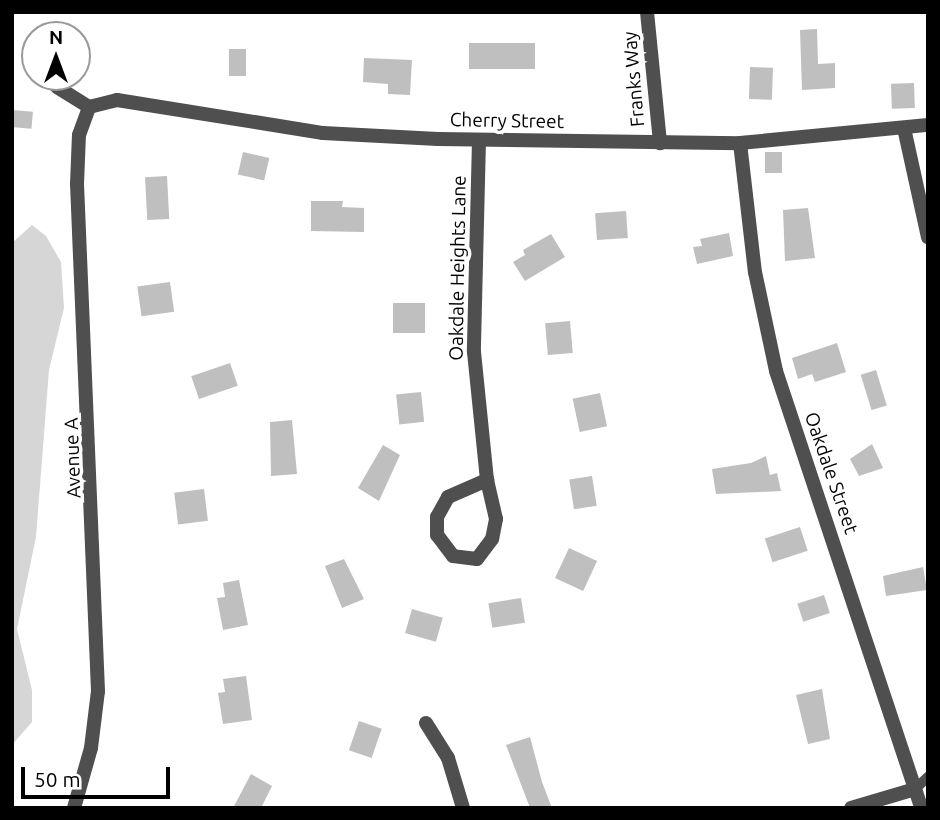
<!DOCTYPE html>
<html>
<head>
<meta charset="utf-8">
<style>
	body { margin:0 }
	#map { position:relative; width:940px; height:820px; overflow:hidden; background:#fff; font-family:Ubuntu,sans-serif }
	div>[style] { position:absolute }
	.green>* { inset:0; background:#d6d6d6 }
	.building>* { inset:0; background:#bfbfbf; transform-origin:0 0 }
	.lane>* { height:10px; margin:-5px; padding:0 5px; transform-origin:5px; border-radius:5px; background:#4f4f4f }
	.street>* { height:14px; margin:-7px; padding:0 7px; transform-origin:7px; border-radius:7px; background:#4f4f4f }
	span { translate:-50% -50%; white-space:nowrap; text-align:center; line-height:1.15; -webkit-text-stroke:7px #fff; paint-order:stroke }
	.street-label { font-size:19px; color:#000 }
	.frame { position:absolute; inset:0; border:14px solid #000; pointer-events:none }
	.north { position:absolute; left:21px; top:21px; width:70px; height:70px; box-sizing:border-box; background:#fff; border:2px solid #999; border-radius:50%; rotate:0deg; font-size:19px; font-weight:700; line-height:28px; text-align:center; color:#000 }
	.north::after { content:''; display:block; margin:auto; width:24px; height:32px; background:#000; clip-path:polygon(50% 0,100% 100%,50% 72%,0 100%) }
	.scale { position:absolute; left:21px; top:767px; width:149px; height:32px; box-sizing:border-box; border:4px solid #000; border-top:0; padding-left:9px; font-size:21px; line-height:24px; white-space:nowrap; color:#000; -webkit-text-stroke:5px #fff; paint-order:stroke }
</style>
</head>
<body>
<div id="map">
	<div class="green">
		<i style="clip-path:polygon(32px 225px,46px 236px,61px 262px,64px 308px,49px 370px,36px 537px,17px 629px,32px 690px,32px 722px,12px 745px,12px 243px)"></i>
	</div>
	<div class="building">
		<i style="clip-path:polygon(817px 29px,818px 64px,835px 63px,835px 88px,802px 90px,800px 30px)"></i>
		<i style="left:535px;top:43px;width:26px;height:66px;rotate:90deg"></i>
		<i style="left:229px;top:49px;width:17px;height:27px"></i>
		<i style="clip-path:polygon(364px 58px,412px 60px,410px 95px,388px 94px,388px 84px,363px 82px)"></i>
		<i style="left:750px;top:67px;width:23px;height:32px;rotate:2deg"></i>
		<i style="left:914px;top:83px;width:25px;height:23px;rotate:88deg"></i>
		<i style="left:12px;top:110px;width:21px;height:17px;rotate:5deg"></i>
		<i style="left:243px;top:152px;width:27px;height:23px;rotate:13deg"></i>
		<i style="left:765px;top:152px;width:17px;height:21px"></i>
		<i style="left:167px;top:176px;width:43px;height:22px;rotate:87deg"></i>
		<i style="clip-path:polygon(311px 201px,343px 201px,342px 207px,364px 208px,364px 232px,311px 231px)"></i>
		<i style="clip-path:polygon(808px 208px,815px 258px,785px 261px,783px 210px)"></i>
		<i style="left:626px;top:211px;width:27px;height:31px;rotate:86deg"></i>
		<i style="clip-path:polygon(729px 233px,733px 256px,697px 264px,693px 247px,702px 246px,700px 239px)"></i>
		<i style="clip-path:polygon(551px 234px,565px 257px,525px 281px,513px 262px,525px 255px,523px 250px)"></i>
		<i style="left:170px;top:282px;width:30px;height:33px;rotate:82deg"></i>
		<i style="left:393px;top:303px;width:32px;height:30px"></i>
		<i style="left:570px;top:321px;width:32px;height:25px;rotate:85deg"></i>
		<i style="clip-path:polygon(837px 343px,846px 372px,815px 382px,812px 374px,798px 379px,792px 358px)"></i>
		<i style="left:230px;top:363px;width:24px;height:41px;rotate:71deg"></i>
		<i style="left:876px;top:370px;width:37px;height:16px;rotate:73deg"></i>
		<i style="left:421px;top:392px;width:30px;height:25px;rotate:84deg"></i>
		<i style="left:600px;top:393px;width:34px;height:28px;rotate:78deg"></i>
		<i style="clip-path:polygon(292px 420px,297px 474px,271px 476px,270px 422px)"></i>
		<i style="clip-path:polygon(872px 444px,883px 468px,859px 476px,850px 459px)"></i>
		<i style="clip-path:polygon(383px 445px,400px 455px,379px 501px,358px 488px)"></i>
		<i style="clip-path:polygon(766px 456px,770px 475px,777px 473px,781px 491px,716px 494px,712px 469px,751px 463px)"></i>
		<i style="left:592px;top:476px;width:30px;height:23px;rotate:81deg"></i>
		<i style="left:204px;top:489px;width:32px;height:30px;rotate:83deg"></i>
		<i style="left:800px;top:527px;width:25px;height:37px;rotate:72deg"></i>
		<i style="left:569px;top:548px;width:31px;height:33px;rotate:25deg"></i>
		<i style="clip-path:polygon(344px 559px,364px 599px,342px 608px,325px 566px)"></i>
		<i style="clip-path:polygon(923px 567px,927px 590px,886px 596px,883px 576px)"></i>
		<i style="clip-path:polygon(239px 580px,248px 625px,223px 630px,217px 598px,225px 597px,223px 583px)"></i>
		<i style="left:824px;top:595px;width:19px;height:28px;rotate:72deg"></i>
		<i style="left:521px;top:598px;width:25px;height:33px;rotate:81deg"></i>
		<i style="left:412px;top:609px;width:32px;height:25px;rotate:16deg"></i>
		<i style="clip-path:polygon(246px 676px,252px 720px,223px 724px,218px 693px,225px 692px,223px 679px)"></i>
		<i style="clip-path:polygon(822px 689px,830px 739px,808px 744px,796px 695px)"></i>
		<i style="left:359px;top:721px;width:24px;height:31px;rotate:19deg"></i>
		<i style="clip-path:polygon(530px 737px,542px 782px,552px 808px,530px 808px,506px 745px)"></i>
		<i style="clip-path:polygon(251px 774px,272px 786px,261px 808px,233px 808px)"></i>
	</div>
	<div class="lane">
		<i style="left:915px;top:789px;width:18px;rotate:-43deg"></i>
	</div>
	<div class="street">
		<i style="left:647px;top:12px;width:132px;rotate:84.3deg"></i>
		<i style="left:57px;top:87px;width:38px;rotate:32deg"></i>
		<i style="left:904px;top:128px;width:112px;rotate:77.6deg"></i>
		<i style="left:479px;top:140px;width:212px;rotate:91.4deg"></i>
		<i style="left:474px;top:352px;width:129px;rotate:84.2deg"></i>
		<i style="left:487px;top:480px;width:40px;rotate:77deg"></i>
		<i style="left:496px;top:519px;width:20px;rotate:101deg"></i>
		<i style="left:492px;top:539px;width:25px;rotate:127deg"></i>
		<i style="left:477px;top:559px;width:24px;rotate:-173deg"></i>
		<i style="left:453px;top:556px;width:26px;rotate:-127deg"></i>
		<i style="left:437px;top:535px;width:18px;rotate:-90deg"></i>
		<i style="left:437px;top:517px;width:23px;rotate:-61deg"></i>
		<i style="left:448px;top:497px;width:43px;rotate:-23.6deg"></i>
		<i style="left:740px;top:143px;width:130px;rotate:83.4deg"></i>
		<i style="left:755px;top:272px;width:101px;rotate:78deg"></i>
		<i style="left:776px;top:371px;width:460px;rotate:71.6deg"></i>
		<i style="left:426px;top:723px;width:41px;rotate:57.8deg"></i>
		<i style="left:448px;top:758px;width:52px;rotate:73.3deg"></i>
		<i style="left:74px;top:808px;width:62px;rotate:-74.2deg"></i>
		<i style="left:91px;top:748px;width:57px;rotate:-83deg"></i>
		<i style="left:98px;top:691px;width:507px;rotate:-92.37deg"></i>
		<i style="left:77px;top:184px;width:49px;rotate:-87.7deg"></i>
		<i style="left:79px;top:135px;width:30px;rotate:-70deg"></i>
		<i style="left:89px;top:107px;width:29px;rotate:-14deg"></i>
		<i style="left:117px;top:100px;width:209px;rotate:9.1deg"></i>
		<i style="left:323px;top:133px;width:115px;rotate:3deg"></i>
		<i style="left:438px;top:139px;width:302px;rotate:0.8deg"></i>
		<i style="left:740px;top:143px;width:189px;rotate:-5.5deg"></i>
		<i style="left:851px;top:808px;width:67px;rotate:-16.5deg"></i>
	</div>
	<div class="street-label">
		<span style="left:634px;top:79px;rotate:-95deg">Franks Way</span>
		<span style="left:507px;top:121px;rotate:1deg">Cherry Street</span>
		<span style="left:458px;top:268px;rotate:-89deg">Oakdale Heights Lane</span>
		<span style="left:73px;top:458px;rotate:-92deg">Avenue A</span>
		<span style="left:831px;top:473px;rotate:71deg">Oakdale Street</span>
	</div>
	<div class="frame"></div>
	<div class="north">N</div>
	<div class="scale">50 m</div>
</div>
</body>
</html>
